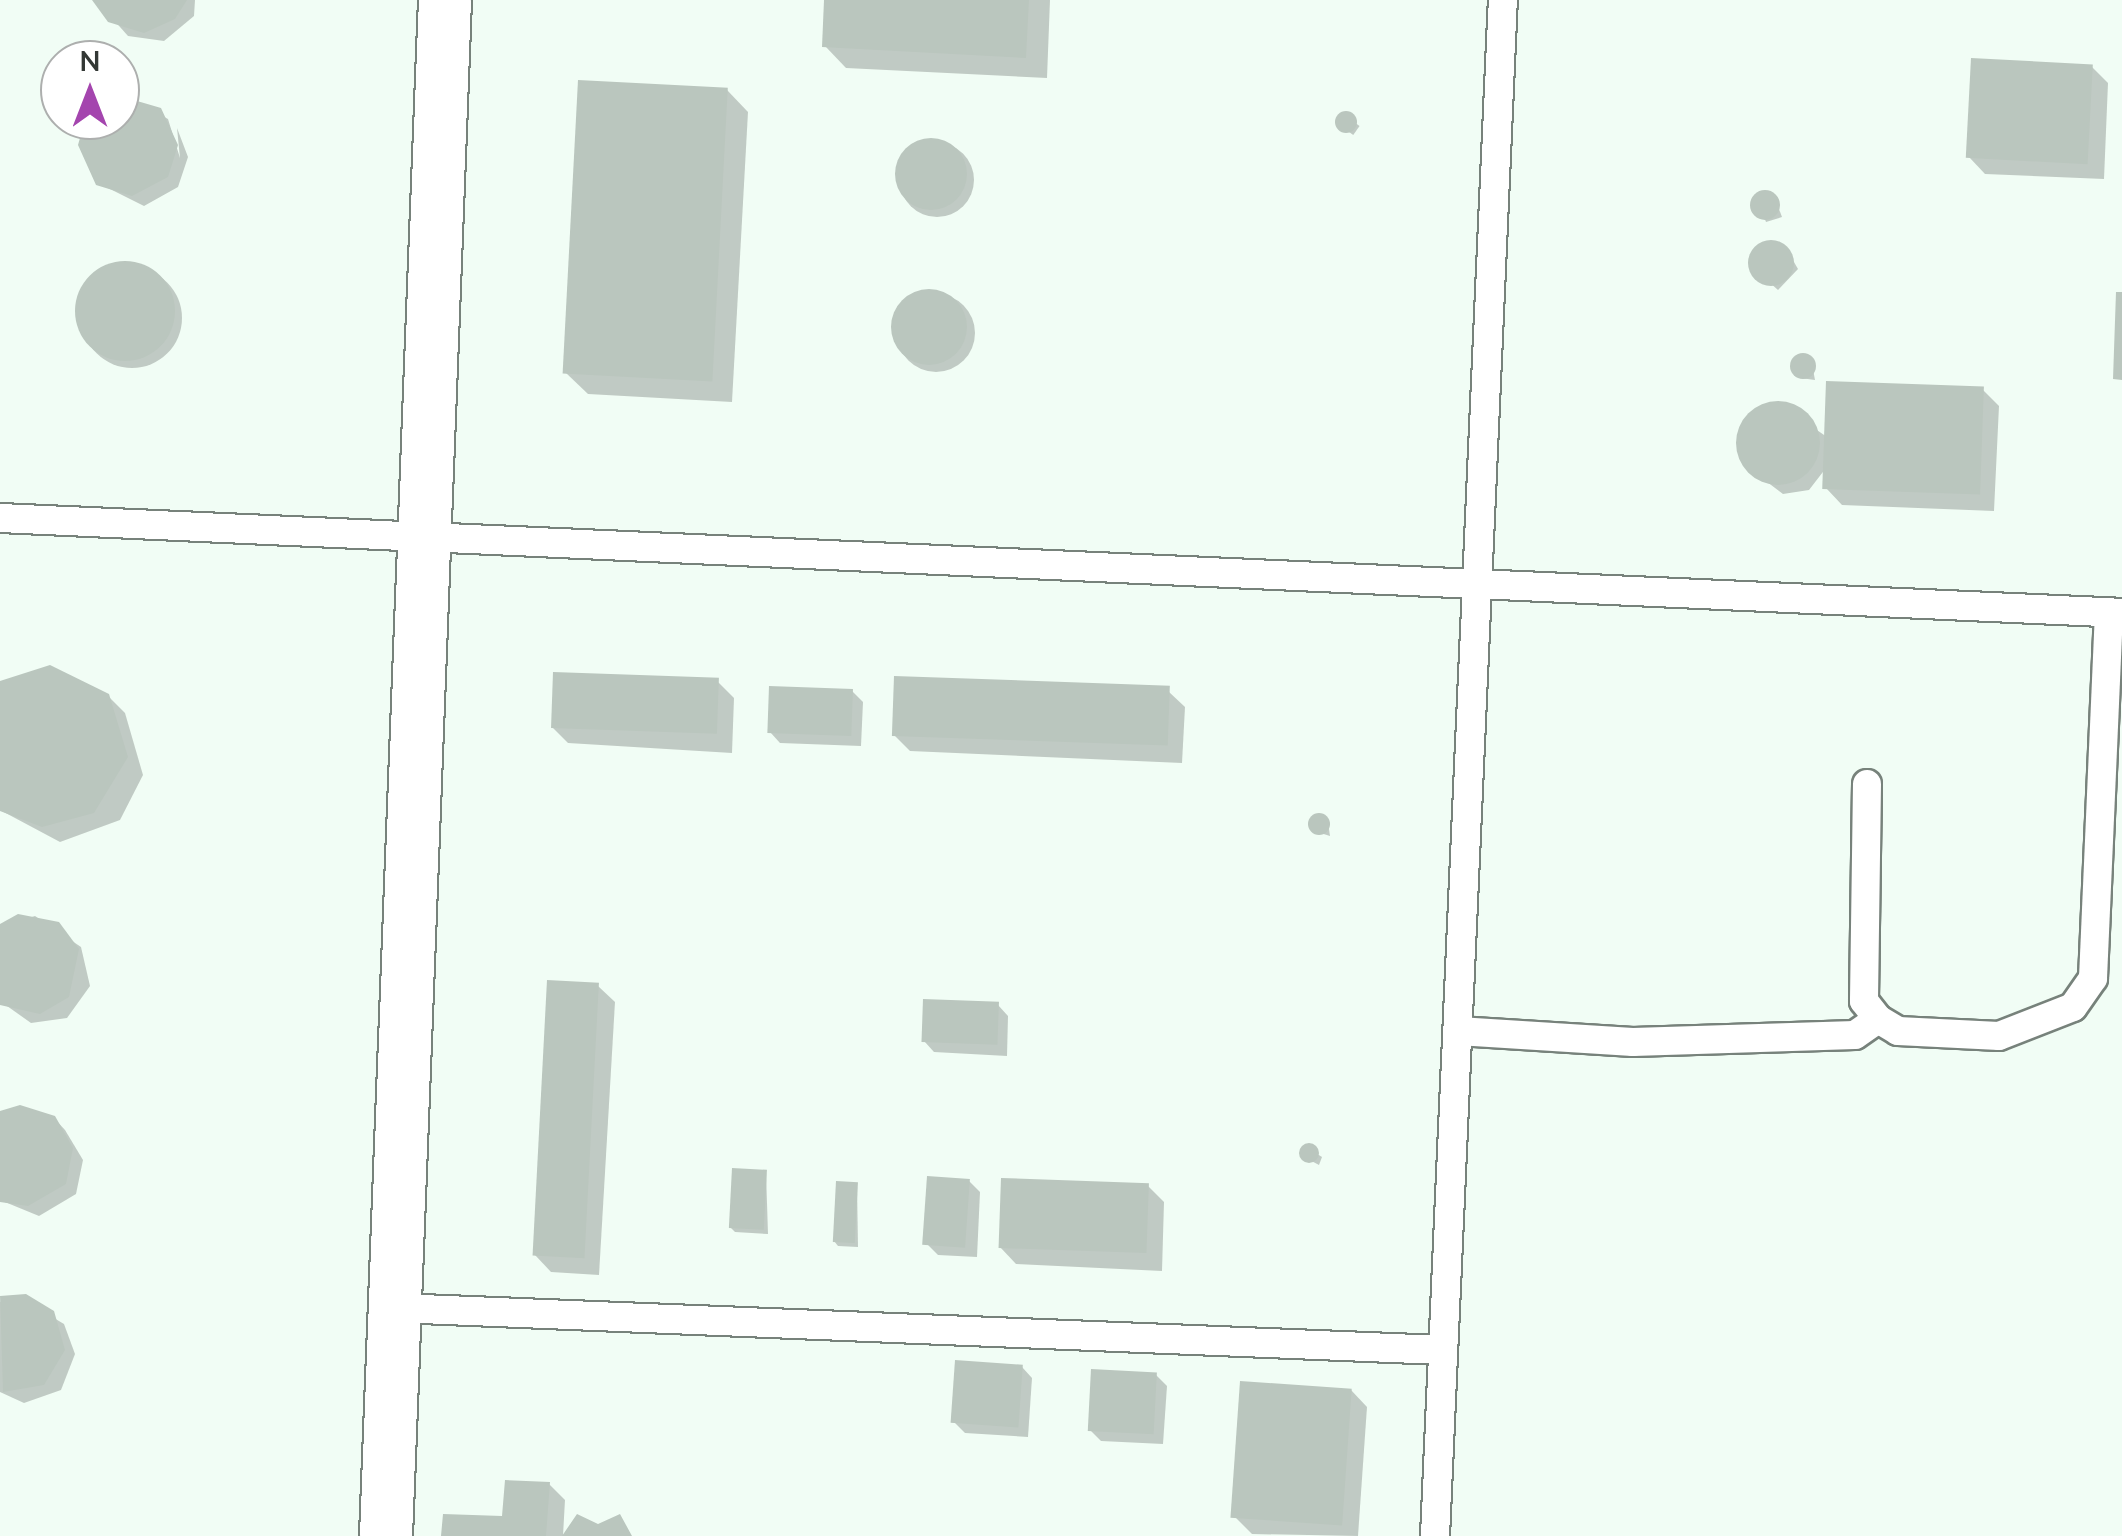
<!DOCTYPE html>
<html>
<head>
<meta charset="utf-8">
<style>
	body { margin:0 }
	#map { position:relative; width:2122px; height:1536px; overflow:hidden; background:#f1fdf5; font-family:"Nunito Sans",sans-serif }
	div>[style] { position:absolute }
	.shadow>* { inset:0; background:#0003; transform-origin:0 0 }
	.round { border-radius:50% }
	.building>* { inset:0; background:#bac6be; transform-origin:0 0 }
	.roads { filter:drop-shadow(2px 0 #77827b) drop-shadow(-2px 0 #77827b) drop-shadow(0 2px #77827b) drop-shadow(0 -2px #77827b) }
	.lane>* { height:28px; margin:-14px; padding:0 14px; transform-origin:14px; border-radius:14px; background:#fff }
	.street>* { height:52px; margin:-26px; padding:0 26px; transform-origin:26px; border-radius:26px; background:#fff }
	span { translate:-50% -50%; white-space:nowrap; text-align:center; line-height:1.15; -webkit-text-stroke:8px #fff; paint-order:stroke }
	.north { position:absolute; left:40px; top:40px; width:100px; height:100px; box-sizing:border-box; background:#fff; border:2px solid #adafae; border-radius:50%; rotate:0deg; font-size:28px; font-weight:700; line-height:40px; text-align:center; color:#333835 }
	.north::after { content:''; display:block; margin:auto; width:35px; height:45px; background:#a445ae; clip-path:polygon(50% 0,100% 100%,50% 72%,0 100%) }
</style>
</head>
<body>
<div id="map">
	<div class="shadow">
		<i style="clip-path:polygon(96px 0,195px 0,194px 16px,164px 41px,128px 36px)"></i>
		<i style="clip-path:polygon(826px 0,1050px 0,1047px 78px,846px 68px,825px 46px)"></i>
		<i style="clip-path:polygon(2092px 67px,2108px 83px,2104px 179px,1985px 174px,1969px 157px)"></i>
		<i style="clip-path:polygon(727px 90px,748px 112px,732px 402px,588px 394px,566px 373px)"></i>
		<i style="clip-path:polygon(130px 98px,168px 119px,180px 158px,177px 128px,188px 157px,178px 187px,144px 206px,98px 183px,90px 120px,120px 120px,120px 102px)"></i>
		<i style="left:1344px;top:115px;width:19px;height:11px;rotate:35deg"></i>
		<i class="round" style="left:900px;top:143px;width:74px;height:74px"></i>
		<i style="clip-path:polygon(1774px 196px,1782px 217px,1766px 222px,1757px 199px)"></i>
		<i style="clip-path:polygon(1786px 248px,1798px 269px,1778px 290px,1750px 265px,1755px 250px)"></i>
		<i class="round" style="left:82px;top:268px;width:100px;height:100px"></i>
		<i class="round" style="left:897px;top:294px;width:78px;height:78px"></i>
		<i style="clip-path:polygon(1811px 358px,1815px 380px,1800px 378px,1796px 360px)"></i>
		<i style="clip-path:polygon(1983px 390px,1999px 406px,1994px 511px,1842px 505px,1826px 488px,1826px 468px,1809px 490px,1783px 494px,1746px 466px,1739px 438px,1753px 414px,1779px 404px,1827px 437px)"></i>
		<i style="clip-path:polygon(718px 682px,734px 698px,732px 753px,568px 743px,552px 727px)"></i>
		<i style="clip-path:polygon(0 686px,108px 696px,125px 713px,143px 775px,120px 820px,60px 842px,0 810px)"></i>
		<i style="clip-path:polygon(852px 691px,863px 702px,861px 746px,780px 743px,770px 732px)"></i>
		<i style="clip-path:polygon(1168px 691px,1185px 707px,1182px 763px,910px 751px,894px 735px)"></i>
		<i style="clip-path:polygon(1324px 817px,1328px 822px,1330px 836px,1314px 831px,1313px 819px)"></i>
		<i style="clip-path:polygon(35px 916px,81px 947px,90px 986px,67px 1018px,31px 1023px,0 1001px,0 927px)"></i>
		<i style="clip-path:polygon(598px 986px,615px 1002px,599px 1275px,551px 1272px,535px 1255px)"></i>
		<i style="clip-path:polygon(998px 1005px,1008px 1016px,1007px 1056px,934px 1052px,924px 1041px)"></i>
		<i style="clip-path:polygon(0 1116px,54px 1118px,65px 1130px,83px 1160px,76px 1194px,39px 1216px,0 1200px)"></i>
		<i style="clip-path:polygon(1306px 1147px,1322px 1157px,1319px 1165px,1302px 1156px)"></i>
		<i style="clip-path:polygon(766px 1172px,768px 1234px,735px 1232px,731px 1228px)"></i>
		<i style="clip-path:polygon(969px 1181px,980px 1192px,977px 1257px,938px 1255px,927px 1244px)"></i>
		<i style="clip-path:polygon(857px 1185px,858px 1247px,838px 1246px,834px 1241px)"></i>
		<i style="clip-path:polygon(1148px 1186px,1164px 1202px,1162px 1271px,1016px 1264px,1000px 1247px)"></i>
		<i style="clip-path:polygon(17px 1296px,64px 1324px,75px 1354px,61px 1390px,24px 1403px,0 1392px,0 1302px)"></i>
		<i style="clip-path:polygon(1022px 1367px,1032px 1378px,1028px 1437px,965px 1433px,954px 1422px)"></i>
		<i style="clip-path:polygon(1156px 1375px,1167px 1386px,1163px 1444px,1101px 1441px,1090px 1430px)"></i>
		<i style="clip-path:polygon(1351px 1390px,1367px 1407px,1358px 1536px,1252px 1534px,1235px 1517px)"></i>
		<i style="clip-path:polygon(549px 1484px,565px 1500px,563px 1536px,444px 1536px,504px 1519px)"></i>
	</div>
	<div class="building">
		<i style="clip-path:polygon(92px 0,187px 0,175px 19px,144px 33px,108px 22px)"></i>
		<i style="clip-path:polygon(824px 0,1029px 0,1026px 58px,822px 47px)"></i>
		<i style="left:1971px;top:58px;width:122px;height:100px;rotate:3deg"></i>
		<i style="left:578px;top:80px;width:150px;height:294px;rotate:3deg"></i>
		<i style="clip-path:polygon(120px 96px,161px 108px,178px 145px,168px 177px,132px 196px,96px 185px,78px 145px,85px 120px,120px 120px)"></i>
		<i class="round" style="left:1335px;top:111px;width:22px;height:22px"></i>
		<i class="round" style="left:895px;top:138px;width:72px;height:72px"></i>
		<i class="round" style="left:1750px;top:190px;width:30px;height:30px"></i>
		<i class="round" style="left:1748px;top:240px;width:46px;height:46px"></i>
		<i class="round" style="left:75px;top:261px;width:100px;height:100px"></i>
		<i class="round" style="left:891px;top:289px;width:76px;height:76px"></i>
		<i style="clip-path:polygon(2116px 292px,2122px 292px,2122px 380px,2113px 379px)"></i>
		<i class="round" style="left:1790px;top:353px;width:26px;height:26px"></i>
		<i style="left:1826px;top:381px;width:158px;height:108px;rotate:2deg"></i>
		<i class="round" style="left:1736px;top:401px;width:84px;height:84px"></i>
		<i style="clip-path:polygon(50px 665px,109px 694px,128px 757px,94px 813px,42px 827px,0 811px,0 681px)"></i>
		<i style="left:553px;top:672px;width:166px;height:56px;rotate:2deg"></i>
		<i style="left:894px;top:676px;width:276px;height:60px;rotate:2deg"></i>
		<i style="left:769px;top:686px;width:84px;height:47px;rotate:2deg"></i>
		<i class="round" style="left:1308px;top:813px;width:22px;height:22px"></i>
		<i style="clip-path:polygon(18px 914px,59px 922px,79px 949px,69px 997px,40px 1014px,0 1005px,0 924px)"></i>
		<i style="left:547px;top:980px;width:52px;height:276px;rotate:3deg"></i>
		<i style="left:923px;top:999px;width:76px;height:43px;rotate:2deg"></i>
		<i style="clip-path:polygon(20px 1105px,55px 1116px,73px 1148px,66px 1184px,28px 1206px,0 1202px,0 1111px)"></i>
		<i class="round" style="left:1299px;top:1143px;width:20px;height:20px"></i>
		<i style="left:732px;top:1168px;width:35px;height:60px;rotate:3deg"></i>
		<i style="left:927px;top:1176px;width:43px;height:69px;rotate:4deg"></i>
		<i style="left:1001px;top:1178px;width:148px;height:70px;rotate:2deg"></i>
		<i style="left:836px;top:1181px;width:22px;height:61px;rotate:3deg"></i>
		<i style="clip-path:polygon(26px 1294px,54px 1311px,65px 1350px,44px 1385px,3px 1392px,0 1296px)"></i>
		<i style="left:955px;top:1360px;width:68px;height:63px;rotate:4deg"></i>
		<i style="left:1091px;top:1369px;width:66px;height:62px;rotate:3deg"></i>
		<i style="left:1240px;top:1381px;width:112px;height:137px;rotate:4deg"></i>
		<i style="clip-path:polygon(505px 1480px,550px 1482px,546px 1536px,441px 1536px,443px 1514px,502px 1516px)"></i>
		<i style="clip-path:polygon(577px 1514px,598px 1524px,620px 1514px,632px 1536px,562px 1536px)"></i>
	</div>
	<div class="roads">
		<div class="lane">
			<i style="left:0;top:518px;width:2124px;rotate:2.56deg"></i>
			<i style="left:1867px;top:784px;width:217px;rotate:90.8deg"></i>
			<i style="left:1864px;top:1001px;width:23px;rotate:52deg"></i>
			<i style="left:1878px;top:1019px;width:23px;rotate:31deg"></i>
			<i style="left:1898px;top:1031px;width:101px;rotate:2.8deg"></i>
			<i style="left:1999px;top:1036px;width:79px;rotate:-21.4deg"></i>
			<i style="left:2073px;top:1007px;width:35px;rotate:-55deg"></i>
			<i style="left:2093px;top:978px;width:365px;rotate:-87.5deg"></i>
			<i style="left:1458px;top:1031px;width:175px;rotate:3.6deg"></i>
			<i style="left:1633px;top:1042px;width:222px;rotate:-1.8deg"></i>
			<i style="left:1855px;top:1035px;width:28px;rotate:-35deg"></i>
			<i style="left:396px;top:1308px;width:1048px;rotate:2.3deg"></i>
			<i style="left:1435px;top:1536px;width:1538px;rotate:-87.47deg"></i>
		</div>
		<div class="street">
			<i style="left:386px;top:1536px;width:1537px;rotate:-87.8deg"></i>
		</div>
	</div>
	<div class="north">N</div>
</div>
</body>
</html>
